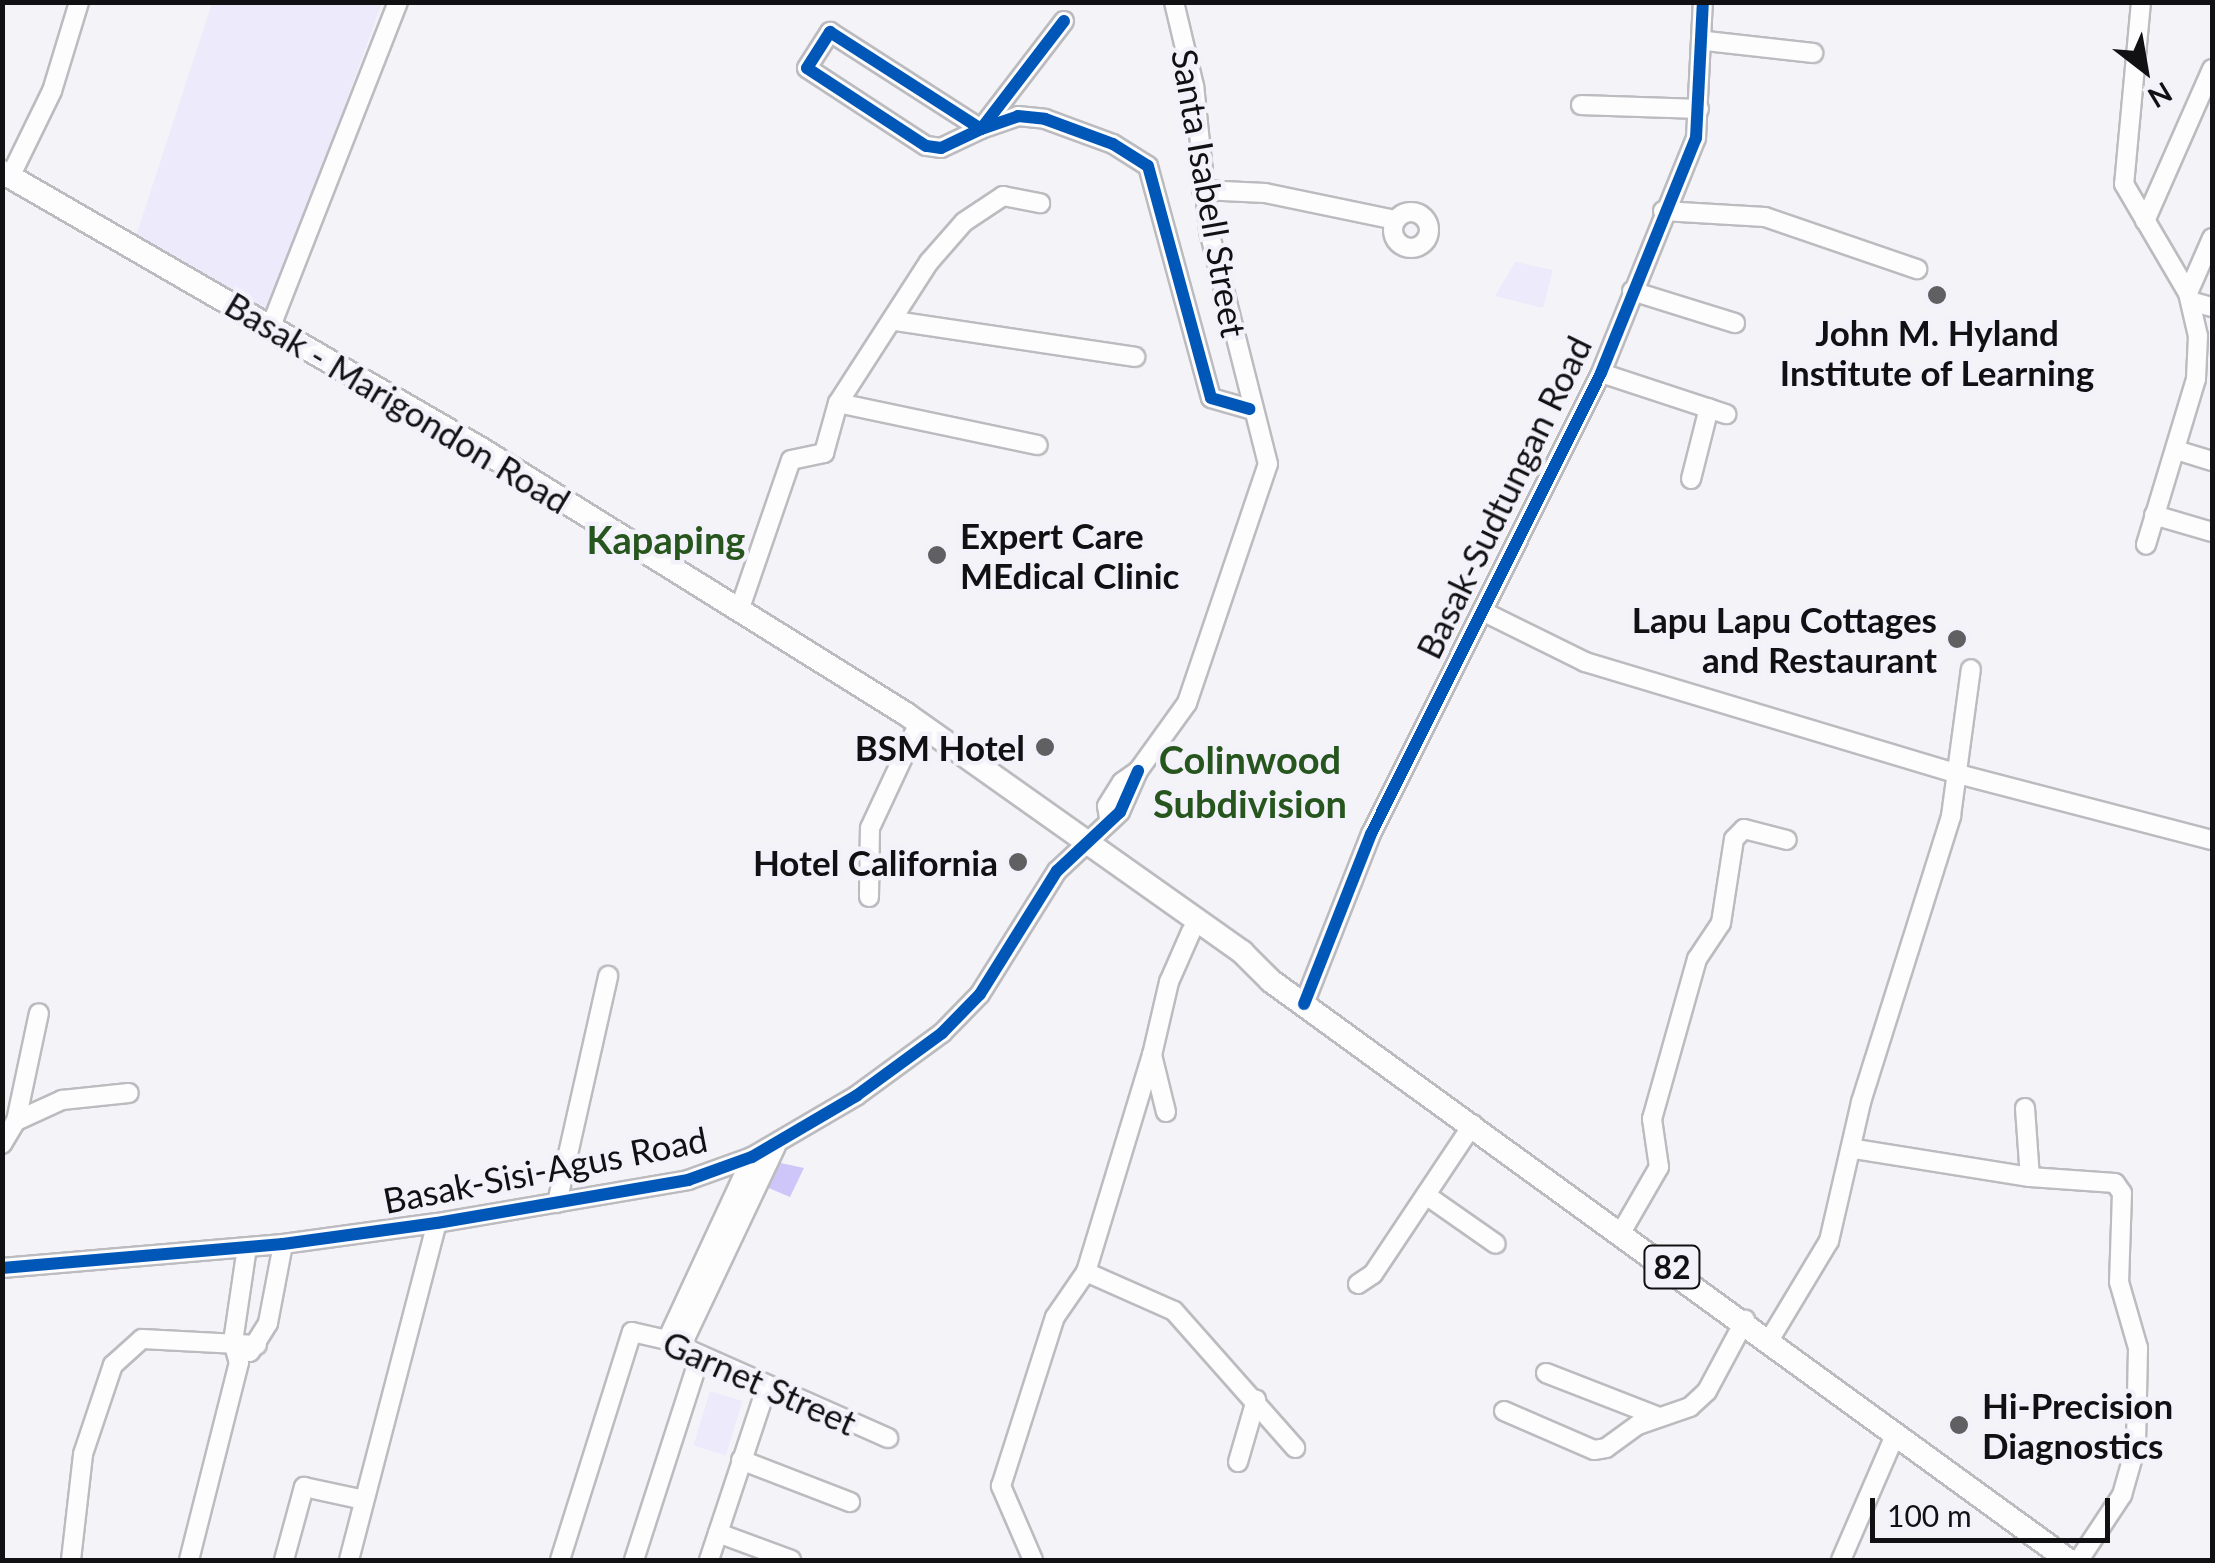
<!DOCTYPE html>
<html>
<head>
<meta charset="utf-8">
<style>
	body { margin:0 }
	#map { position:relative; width:2215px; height:1563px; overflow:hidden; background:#f4f4f8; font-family:Lato,sans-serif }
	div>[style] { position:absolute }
	.green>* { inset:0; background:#eceafb; transform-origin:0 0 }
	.water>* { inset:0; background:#cec6f9 }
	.roads { filter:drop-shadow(2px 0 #bcbbbf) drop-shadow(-2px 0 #bcbbbf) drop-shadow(0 2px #bcbbbf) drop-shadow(0 -2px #bcbbbf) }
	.minor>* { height:18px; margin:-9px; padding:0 9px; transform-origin:9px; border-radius:9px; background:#fdfdfe }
	.minor>.ring { margin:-9px; padding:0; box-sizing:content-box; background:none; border:18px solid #fdfdfe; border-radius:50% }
	.major>* { height:22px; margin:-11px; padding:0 11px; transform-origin:11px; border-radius:11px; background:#fdfdfe }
	.cycleway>* { height:12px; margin:-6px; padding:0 6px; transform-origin:6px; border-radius:6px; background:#0057b8 }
	.dots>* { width:28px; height:28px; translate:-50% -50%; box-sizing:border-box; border:5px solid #f3f2fa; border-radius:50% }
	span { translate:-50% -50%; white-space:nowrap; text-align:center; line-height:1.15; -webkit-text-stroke:9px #f3f2fa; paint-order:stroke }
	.shield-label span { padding:2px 8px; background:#f3f2fa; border:2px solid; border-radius:8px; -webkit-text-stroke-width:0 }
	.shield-label { font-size:32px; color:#111013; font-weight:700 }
	.street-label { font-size:35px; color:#111013 }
	.poi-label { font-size:35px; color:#111013; font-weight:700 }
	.left { translate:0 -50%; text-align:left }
	.right { translate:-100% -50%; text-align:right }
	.neighbourhood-label { font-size:38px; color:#26551d; font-weight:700 }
	.frame { position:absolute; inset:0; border:5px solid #111013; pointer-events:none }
	.north { position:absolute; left:2095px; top:20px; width:100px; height:100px; -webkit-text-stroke:8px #f3f2fa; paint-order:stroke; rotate:149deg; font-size:28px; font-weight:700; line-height:40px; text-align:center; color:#111013 }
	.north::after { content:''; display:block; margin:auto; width:35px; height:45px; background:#111013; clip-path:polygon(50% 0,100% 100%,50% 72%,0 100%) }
	.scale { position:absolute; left:1870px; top:1498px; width:240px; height:45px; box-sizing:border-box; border:5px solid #111013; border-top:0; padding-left:12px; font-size:30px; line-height:35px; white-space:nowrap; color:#111013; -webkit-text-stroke:8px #f3f2fa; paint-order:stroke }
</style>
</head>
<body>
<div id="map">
	<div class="green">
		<i style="clip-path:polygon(212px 3px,382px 3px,270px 311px,135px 239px)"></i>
		<i style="clip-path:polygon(1515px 262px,1553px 270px,1543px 308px,1495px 296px)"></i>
		<i style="left:710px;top:1391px;width:34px;height:57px;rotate:17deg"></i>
	</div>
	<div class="water">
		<i style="clip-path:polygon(776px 1162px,804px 1168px,790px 1197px,764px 1186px)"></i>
	</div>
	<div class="roads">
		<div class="minor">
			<i style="left:2141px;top:2px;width:183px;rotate:95.3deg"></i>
			<i style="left:2124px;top:184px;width:126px;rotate:59.6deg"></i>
			<i style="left:2188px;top:293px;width:44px;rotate:76.9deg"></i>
			<i style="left:2198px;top:336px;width:43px;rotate:92.7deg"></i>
			<i style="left:2196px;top:379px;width:173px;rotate:106.8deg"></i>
			<i style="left:1064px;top:21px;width:136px;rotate:127.5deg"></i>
			<i style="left:981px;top:129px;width:44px;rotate:154.6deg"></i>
			<i style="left:941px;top:148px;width:15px;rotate:-172deg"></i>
			<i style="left:926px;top:146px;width:142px;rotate:-146.8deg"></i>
			<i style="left:807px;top:68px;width:43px;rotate:-57.4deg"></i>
			<i style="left:830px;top:32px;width:179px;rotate:32.7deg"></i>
			<i style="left:981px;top:129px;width:39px;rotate:-19deg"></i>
			<i style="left:1018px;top:116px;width:27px;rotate:6deg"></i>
			<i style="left:1045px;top:119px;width:72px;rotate:20.2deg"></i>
			<i style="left:1113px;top:144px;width:41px;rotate:32.2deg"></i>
			<i style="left:1148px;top:166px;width:240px;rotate:74.8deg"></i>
			<i style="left:1211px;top:398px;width:40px;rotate:16deg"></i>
			<i style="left:1706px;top:41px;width:108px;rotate:6.4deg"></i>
			<i style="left:1581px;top:105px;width:118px;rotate:1.9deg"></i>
			<i style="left:10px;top:177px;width:96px;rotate:-64deg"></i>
			<i style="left:52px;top:91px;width:93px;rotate:-73.1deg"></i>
			<i style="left:1202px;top:190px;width:63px;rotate:2.7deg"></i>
			<i style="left:1265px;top:193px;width:133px;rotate:11.7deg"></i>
			<i style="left:1663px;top:211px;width:102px;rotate:3.4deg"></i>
			<i style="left:1765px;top:217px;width:161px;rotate:18.9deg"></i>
			<i class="ring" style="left:1393px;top:212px;width:18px;height:18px"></i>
			<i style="left:2145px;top:221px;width:166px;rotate:-66.2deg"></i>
			<i style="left:1632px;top:291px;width:108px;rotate:17.3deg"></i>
			<i style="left:2188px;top:293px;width:60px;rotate:-66.4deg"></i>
			<i style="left:2193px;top:302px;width:20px;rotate:15deg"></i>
			<i style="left:895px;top:321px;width:243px;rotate:8.5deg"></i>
			<i style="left:271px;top:326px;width:348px;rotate:-68.6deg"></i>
			<i style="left:1601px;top:373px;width:132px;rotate:18.2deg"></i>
			<i style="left:838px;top:403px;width:204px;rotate:11.9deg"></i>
			<i style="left:2176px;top:450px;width:38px;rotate:17deg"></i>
			<i style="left:1691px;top:479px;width:73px;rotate:-75.8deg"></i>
			<i style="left:2154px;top:515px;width:60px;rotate:16.3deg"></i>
			<i style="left:741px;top:605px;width:153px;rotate:-71deg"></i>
			<i style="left:791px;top:460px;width:34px;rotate:-12deg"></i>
			<i style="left:824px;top:453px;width:52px;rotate:-74.4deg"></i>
			<i style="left:838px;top:403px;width:168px;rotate:-57.2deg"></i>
			<i style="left:929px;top:262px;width:53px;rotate:-48.8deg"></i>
			<i style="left:964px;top:222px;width:47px;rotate:-33.7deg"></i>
			<i style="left:1003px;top:196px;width:38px;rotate:11deg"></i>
			<i style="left:1482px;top:611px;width:115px;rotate:26.3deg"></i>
			<i style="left:1585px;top:662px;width:389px;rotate:16.7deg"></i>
			<i style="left:1958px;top:774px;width:262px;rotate:14.6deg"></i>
			<i style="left:1109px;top:818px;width:12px;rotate:-99deg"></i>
			<i style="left:1107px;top:806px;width:28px;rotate:-58deg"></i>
			<i style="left:1122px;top:782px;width:19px;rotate:-35deg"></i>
			<i style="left:1138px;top:771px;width:84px;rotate:-54.2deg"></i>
			<i style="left:1187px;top:703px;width:252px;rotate:-71.3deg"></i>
			<i style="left:1268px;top:464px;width:241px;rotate:-104.2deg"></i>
			<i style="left:1209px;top:230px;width:145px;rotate:-95.9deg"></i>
			<i style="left:1194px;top:86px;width:86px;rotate:-103.4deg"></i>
			<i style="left:869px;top:897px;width:69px;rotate:-89.2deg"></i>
			<i style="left:870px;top:828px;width:116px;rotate:-65deg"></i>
			<i style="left:1304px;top:1004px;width:183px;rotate:-68.5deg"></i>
			<i style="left:1371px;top:834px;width:515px;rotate:-63.48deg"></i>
			<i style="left:1601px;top:373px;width:253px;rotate:-68deg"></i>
			<i style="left:1696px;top:138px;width:136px;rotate:-87.1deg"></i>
			<i style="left:2025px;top:1108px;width:69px;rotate:85.9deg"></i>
			<i style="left:1166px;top:1112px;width:59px;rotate:-103.8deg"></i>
			<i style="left:1152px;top:1055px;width:75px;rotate:-76.9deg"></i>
			<i style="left:1169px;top:982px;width:55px;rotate:-66.3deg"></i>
			<i style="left:16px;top:1121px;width:110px;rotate:-78deg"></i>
			<i style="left:2px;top:1144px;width:27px;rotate:-59deg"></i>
			<i style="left:16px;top:1121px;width:51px;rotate:-24.5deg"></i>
			<i style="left:62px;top:1100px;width:67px;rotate:-6deg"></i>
			<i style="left:1855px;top:1149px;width:177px;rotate:9.1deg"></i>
			<i style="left:2030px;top:1177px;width:85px;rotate:4deg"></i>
			<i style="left:2115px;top:1183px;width:12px;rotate:55deg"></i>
			<i style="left:2122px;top:1193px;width:89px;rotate:91.9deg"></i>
			<i style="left:2119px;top:1282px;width:69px;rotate:73.9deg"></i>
			<i style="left:2138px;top:1348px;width:98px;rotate:91.2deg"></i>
			<i style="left:2136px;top:1446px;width:51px;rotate:105.9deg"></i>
			<i style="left:2122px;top:1495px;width:78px;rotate:123.5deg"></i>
			<i style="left:1426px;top:1195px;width:85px;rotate:35deg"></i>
			<i style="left:557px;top:1203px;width:233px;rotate:-77.3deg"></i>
			<i style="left:1622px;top:1231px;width:74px;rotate:-60deg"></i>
			<i style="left:1659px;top:1167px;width:49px;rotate:-98.3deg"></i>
			<i style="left:1652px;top:1119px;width:166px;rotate:-74.3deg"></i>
			<i style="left:1697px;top:959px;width:43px;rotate:-56.3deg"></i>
			<i style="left:1721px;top:923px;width:85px;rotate:-81.2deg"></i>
			<i style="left:1734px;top:839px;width:14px;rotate:-45deg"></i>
			<i style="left:1744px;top:829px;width:44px;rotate:14.3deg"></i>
			<i style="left:2px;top:1268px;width:282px;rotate:-4.9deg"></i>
			<i style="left:283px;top:1244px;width:155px;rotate:-7.8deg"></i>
			<i style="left:437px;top:1223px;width:255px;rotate:-9.7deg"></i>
			<i style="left:688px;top:1180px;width:68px;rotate:-19.8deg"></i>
			<i style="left:752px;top:1157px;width:121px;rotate:-30.4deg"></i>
			<i style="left:856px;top:1096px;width:107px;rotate:-36.2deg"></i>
			<i style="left:942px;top:1033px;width:54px;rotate:-45.7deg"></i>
			<i style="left:980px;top:994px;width:145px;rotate:-58deg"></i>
			<i style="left:1057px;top:871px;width:86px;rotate:-43.1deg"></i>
			<i style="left:1120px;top:812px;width:45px;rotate:-66.3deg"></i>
			<i style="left:1086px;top:1272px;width:96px;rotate:23.9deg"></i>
			<i style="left:1174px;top:1311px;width:183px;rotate:48.5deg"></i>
			<i style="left:1358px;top:1284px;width:18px;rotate:-34deg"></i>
			<i style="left:1373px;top:1274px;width:180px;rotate:-56.3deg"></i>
			<i style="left:1770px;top:1339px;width:114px;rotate:-59deg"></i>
			<i style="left:1829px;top:1241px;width:143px;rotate:-77deg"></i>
			<i style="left:1861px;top:1102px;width:300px;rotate:-72.5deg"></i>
			<i style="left:1951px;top:816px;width:148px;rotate:-82.3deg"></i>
			<i style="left:667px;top:1340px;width:202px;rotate:-65.1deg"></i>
			<i style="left:681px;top:1347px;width:222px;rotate:-64.7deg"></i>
			<i style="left:250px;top:1352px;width:34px;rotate:-58deg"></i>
			<i style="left:268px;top:1323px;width:80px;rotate:-79.2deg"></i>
			<i style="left:1546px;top:1373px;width:121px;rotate:21.3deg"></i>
			<i style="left:1504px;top:1411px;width:98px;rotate:23.4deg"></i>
			<i style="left:1594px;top:1450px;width:12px;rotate:-9deg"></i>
			<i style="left:1606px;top:1448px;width:39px;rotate:-36deg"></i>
			<i style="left:1638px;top:1425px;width:55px;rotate:-19.1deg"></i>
			<i style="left:1690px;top:1407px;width:23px;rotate:-43deg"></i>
			<i style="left:1707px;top:1391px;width:81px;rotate:-61.8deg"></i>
			<i style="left:741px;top:1460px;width:117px;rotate:21.1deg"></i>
			<i style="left:1238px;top:1462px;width:65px;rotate:-73.8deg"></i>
			<i style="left:718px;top:1533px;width:78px;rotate:20.3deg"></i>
			<i style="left:71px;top:1560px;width:107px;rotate:-83.5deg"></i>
			<i style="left:83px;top:1454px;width:94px;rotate:-71.4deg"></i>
			<i style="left:113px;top:1365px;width:39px;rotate:-42deg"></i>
			<i style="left:142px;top:1339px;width:115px;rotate:3deg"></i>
			<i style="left:189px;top:1560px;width:203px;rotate:-75.8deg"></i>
			<i style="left:239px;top:1363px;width:22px;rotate:-106deg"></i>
			<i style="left:233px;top:1342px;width:96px;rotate:-81.6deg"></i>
			<i style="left:284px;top:1560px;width:76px;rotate:-74.7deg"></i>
			<i style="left:304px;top:1487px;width:61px;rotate:12.2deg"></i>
			<i style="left:349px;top:1560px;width:348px;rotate:-75.4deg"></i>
			<i style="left:560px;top:1560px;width:239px;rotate:-72.5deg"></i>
			<i style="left:632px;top:1332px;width:36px;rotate:13deg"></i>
			<i style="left:667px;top:1340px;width:242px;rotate:23.9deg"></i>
			<i style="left:634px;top:1560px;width:214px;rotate:-72.1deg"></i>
			<i style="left:709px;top:1560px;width:183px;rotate:-71.6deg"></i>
			<i style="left:1033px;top:1560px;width:81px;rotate:-113.4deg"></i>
			<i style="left:1001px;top:1486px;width:177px;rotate:-72.3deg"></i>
			<i style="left:1055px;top:1317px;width:55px;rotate:-55.4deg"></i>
			<i style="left:1086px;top:1272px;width:227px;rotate:-73.1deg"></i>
			<i style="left:1841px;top:1560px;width:138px;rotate:-66.6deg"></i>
		</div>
		<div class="major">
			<i style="left:2px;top:172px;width:553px;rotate:30.04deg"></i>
			<i style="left:481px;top:449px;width:501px;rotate:31.94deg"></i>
			<i style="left:906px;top:714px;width:412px;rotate:35.3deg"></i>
			<i style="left:1242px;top:952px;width:41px;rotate:45deg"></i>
			<i style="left:1271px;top:981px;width:985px;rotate:36deg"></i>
		</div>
	</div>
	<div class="cycleway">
		<i style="left:1064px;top:21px;width:136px;rotate:127.5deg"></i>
		<i style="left:981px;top:129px;width:44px;rotate:154.6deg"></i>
		<i style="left:941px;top:148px;width:15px;rotate:-172deg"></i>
		<i style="left:926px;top:146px;width:142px;rotate:-146.8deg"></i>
		<i style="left:807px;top:68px;width:43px;rotate:-57.4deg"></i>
		<i style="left:830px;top:32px;width:179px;rotate:32.7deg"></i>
		<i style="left:981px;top:129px;width:39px;rotate:-19deg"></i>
		<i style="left:1018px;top:116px;width:27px;rotate:6deg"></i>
		<i style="left:1045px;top:119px;width:72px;rotate:20.2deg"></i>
		<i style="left:1113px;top:144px;width:41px;rotate:32.2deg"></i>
		<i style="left:1148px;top:166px;width:240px;rotate:74.8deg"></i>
		<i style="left:1211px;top:398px;width:40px;rotate:16deg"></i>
		<i style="left:1304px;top:1004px;width:183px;rotate:-68.5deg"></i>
		<i style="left:1371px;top:834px;width:515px;rotate:-63.48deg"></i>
		<i style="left:1601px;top:373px;width:253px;rotate:-68deg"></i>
		<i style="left:1696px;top:138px;width:136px;rotate:-87.1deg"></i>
		<i style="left:2px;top:1268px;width:282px;rotate:-4.9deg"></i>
		<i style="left:283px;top:1244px;width:155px;rotate:-7.8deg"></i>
		<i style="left:437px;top:1223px;width:255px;rotate:-9.7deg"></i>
		<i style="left:688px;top:1180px;width:68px;rotate:-19.8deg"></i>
		<i style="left:752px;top:1157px;width:121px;rotate:-30.4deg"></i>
		<i style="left:856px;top:1096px;width:107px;rotate:-36.2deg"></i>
		<i style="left:942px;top:1033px;width:54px;rotate:-45.7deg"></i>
		<i style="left:980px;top:994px;width:145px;rotate:-58deg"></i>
		<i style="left:1057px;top:871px;width:86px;rotate:-43.1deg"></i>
		<i style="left:1120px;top:812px;width:45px;rotate:-66.3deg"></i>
	</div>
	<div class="dots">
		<i style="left:1937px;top:295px;background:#606063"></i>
		<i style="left:937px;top:555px;background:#606063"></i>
		<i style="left:1957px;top:639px;background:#606063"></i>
		<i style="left:1045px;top:747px;background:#606063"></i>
		<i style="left:1018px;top:862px;background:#606063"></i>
		<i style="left:1959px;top:1425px;background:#606063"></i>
	</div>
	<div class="shield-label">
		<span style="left:1672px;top:1267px">82</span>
	</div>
	<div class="street-label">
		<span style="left:1210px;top:193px;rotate:80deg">Santa Isabell Street</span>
		<span style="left:398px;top:402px;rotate:31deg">Basak - Marigondon Road</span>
		<span style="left:1503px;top:497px;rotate:-64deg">Basak-Sudtungan Road</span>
		<span style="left:545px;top:1169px;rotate:-11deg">Basak-Sisi-Agus Road</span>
		<span style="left:760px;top:1382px;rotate:24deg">Garnet Street</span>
	</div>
	<div class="poi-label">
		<span style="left:1937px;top:352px">John M. Hyland<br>Institute of Learning</span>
		<span class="left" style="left:960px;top:555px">Expert Care<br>MEdical Clinic</span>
		<span class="right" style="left:1937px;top:639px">Lapu Lapu Cottages<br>and Restaurant</span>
		<span class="right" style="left:1025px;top:747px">BSM Hotel</span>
		<span class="right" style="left:998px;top:862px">Hotel California</span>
		<span class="left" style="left:1982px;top:1425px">Hi-Precision<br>Diagnostics</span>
	</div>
	<div class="neighbourhood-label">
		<span style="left:666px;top:540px">Kapaping</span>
		<span style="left:1250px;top:782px">Colinwood<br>Subdivision</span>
	</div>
	<div class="frame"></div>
	<div class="north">N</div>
	<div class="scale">100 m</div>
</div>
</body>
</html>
